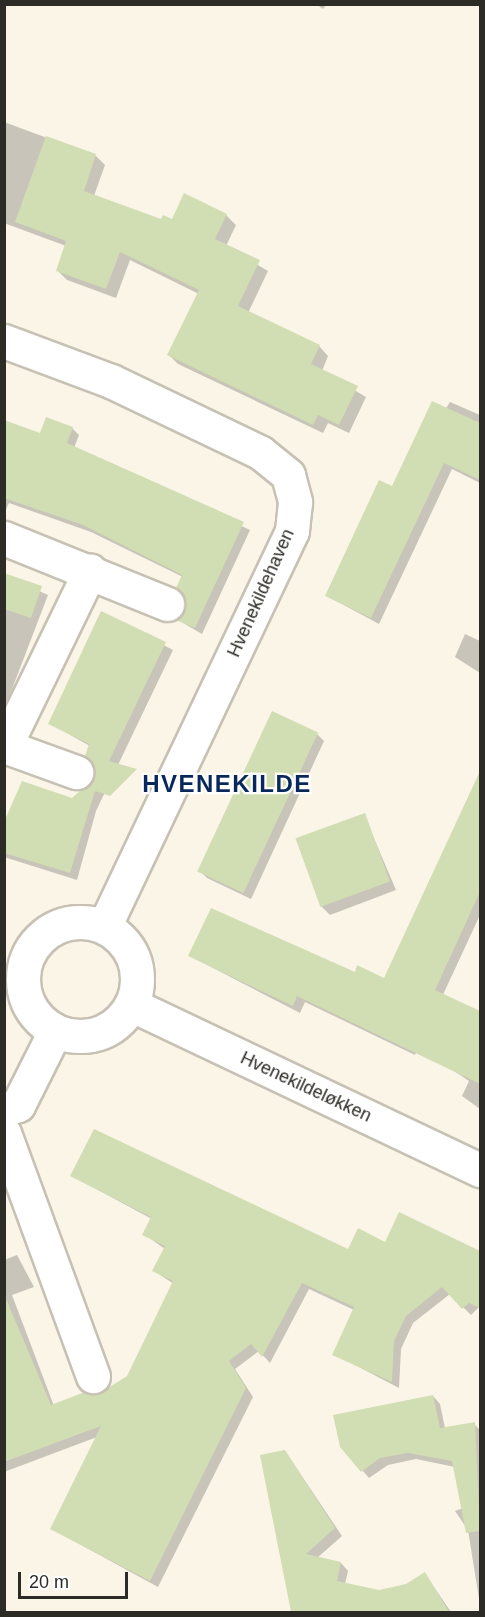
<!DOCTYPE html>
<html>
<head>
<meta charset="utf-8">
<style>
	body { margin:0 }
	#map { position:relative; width:485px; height:1617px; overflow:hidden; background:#fbf5e8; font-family:Arial,sans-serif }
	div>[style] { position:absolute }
	.shadow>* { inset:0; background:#0003 }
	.building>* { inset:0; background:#d1ddb2; transform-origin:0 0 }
	.roads { filter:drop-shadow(2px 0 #c7c1b4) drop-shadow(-2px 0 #c7c1b4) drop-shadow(0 2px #c7c1b4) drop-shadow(0 -2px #c7c1b4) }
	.street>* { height:33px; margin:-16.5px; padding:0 16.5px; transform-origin:16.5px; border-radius:16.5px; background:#fff }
	.street>.ring { margin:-16.5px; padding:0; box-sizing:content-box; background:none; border:33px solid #fff; border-radius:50% }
	span { translate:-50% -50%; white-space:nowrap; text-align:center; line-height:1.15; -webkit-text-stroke:4.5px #fff; paint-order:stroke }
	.street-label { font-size:18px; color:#2d2b26 }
	.district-label { font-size:24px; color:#08275b; font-weight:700; letter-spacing:1.5px }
	.frame { position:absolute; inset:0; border:6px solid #2d2b26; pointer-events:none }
	.scale { position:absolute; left:18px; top:1572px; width:110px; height:27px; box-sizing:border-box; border:3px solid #2d2b26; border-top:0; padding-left:8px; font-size:18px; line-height:21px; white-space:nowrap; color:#2d2b26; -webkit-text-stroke:4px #fff; paint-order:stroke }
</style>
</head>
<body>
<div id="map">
	<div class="shadow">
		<i style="clip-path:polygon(316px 4px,327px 4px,323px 9px)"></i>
		<i style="clip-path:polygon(4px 122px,96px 156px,105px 165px,94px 196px,162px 221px,226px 215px,236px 225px,226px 246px,268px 271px,248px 313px,319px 346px,328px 356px,322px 371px,366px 397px,349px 433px,328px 423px,323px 433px,178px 364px,169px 355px,199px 294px,130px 260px,116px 298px,67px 280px,57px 270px,66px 246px,4px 223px)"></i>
		<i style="clip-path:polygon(450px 402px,480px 415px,480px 483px,452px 469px,379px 624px,327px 596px)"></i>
		<i style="clip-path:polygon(4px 421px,41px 435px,72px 428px,79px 435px,74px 448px,250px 530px,202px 634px,178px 620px,186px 611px,183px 577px,91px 532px,9px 503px,4px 514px)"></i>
		<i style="clip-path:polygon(4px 575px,48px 595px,4px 710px)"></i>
		<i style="clip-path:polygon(102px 613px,173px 650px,96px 811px,77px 880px,4px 857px,4px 825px,73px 799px,95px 780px,90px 746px,49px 723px)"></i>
		<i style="clip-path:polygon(465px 634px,480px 641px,480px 673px,455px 657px)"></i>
		<i style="clip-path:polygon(317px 734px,324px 741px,251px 899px,207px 878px,199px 870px)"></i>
		<i style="clip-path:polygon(480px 775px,480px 915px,415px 1055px,305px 1002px,300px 1013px,190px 956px,385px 980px)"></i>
		<i style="clip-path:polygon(364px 815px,396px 890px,330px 915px,322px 907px)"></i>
		<i style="clip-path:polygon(480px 1018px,480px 1109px,462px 1096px,469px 1081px,454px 1071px)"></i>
		<i style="clip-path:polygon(72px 1176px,349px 1251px,386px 1244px,399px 1214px,480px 1253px,480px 1306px,471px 1315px,450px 1294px,413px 1323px,401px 1349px,399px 1388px,334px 1354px,354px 1310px,309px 1289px,270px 1363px,259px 1351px,235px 1369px,253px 1397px,158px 1587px,52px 1529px,97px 1437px,4px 1472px,4px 1260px,17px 1255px,34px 1287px,12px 1295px,54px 1406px,100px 1395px,128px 1377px,174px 1284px,154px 1271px,165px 1249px,144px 1234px,152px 1219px)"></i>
		<i style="clip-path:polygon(433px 1396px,440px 1404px,445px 1428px,474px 1424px,480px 1430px,480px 1605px,468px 1530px,455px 1511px,463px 1508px,455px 1467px,416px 1459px,388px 1465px,369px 1478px,362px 1470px)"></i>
		<i style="clip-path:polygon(285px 1451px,342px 1536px,317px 1558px,341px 1563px,348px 1571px,345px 1584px,379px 1591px,407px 1585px,425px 1574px,451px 1612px,293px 1612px,262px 1456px)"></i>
	</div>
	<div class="building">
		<i style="clip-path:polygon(46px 136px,96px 154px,84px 191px,161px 219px,163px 215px,172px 219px,184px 193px,227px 214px,215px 239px,260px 260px,238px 306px,320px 345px,311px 364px,358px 386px,339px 425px,318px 415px,313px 425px,167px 355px,199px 290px,120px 252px,106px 289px,56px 271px,66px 241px,15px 222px)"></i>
		<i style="clip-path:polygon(432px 401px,480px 423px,480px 480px,444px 463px,371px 618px,325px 596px,379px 480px,392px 486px)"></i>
		<i style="clip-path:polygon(46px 417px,73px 427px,67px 443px,244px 522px,195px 628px,176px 620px,185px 610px,185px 601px,176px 588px,182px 575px,83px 525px,4px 498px,4px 420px,40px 433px)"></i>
		<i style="clip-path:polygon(4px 573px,42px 586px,31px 618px,4px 609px)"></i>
		<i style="clip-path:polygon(101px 611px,166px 642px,109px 761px,137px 769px,110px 796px,95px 791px,70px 873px,4px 853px,4px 822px,22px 781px,72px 798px,93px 779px,94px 768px,85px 756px,89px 744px,48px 724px)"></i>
		<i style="left:272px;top:711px;width:51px;height:177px;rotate:25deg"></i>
		<i style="clip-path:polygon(480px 771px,480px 892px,435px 990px,480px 1011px,480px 1084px,297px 996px,293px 1006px,188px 956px,211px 908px,355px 972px,357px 965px,384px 978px)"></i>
		<i style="left:365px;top:813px;width:73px;height:74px;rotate:70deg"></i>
		<i style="clip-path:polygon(94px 1129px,348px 1249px,358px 1228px,385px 1242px,399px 1212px,480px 1251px,480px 1308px,469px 1303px,462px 1309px,442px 1287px,406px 1316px,394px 1341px,392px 1382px,332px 1355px,354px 1307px,302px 1283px,262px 1357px,251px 1344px,229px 1361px,246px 1388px,150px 1581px,50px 1529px,101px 1426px,4px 1462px,4px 1294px,51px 1405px,85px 1392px,100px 1393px,127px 1376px,173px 1281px,152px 1271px,165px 1246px,142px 1235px,151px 1217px,70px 1176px)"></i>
		<i style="clip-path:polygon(433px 1395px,440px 1428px,475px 1422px,480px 1531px,466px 1533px,452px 1461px,408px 1453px,380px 1458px,361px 1472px,340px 1447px,333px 1415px)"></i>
		<i style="clip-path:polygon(285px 1450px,335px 1528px,306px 1554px,341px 1562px,337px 1581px,379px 1590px,406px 1584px,425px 1572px,449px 1612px,291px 1612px,260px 1455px)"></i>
	</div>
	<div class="roads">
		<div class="street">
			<i style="left:4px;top:341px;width:114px;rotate:20.5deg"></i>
			<i style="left:111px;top:381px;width:166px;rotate:25.6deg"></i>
			<i style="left:261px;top:453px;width:35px;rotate:39deg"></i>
			<i style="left:288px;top:475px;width:28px;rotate:75deg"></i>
			<i style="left:295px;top:502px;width:29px;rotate:96deg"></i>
			<i style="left:292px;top:531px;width:438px;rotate:115.4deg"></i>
			<i style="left:4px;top:538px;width:176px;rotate:22deg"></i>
			<i style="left:4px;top:746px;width:77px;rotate:19.9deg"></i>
			<i style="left:5px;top:746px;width:195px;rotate:-64.1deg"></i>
			<i class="ring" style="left:23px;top:922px;width:81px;height:81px"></i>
			<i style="left:132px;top:1005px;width:385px;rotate:25.4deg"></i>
			<i style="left:4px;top:1110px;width:15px;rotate:-20deg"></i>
			<i style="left:18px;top:1105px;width:83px;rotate:-63.4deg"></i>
			<i style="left:4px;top:1133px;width:259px;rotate:69.9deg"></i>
		</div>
	</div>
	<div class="street-label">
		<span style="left:261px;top:593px;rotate:-66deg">Hvenekildehaven</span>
		<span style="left:306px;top:1087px;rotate:25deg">Hvenekildeløkken</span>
	</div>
	<div class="district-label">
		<span style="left:227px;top:784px">HVENEKILDE</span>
	</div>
	<div class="frame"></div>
	<div class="scale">20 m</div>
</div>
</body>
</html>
